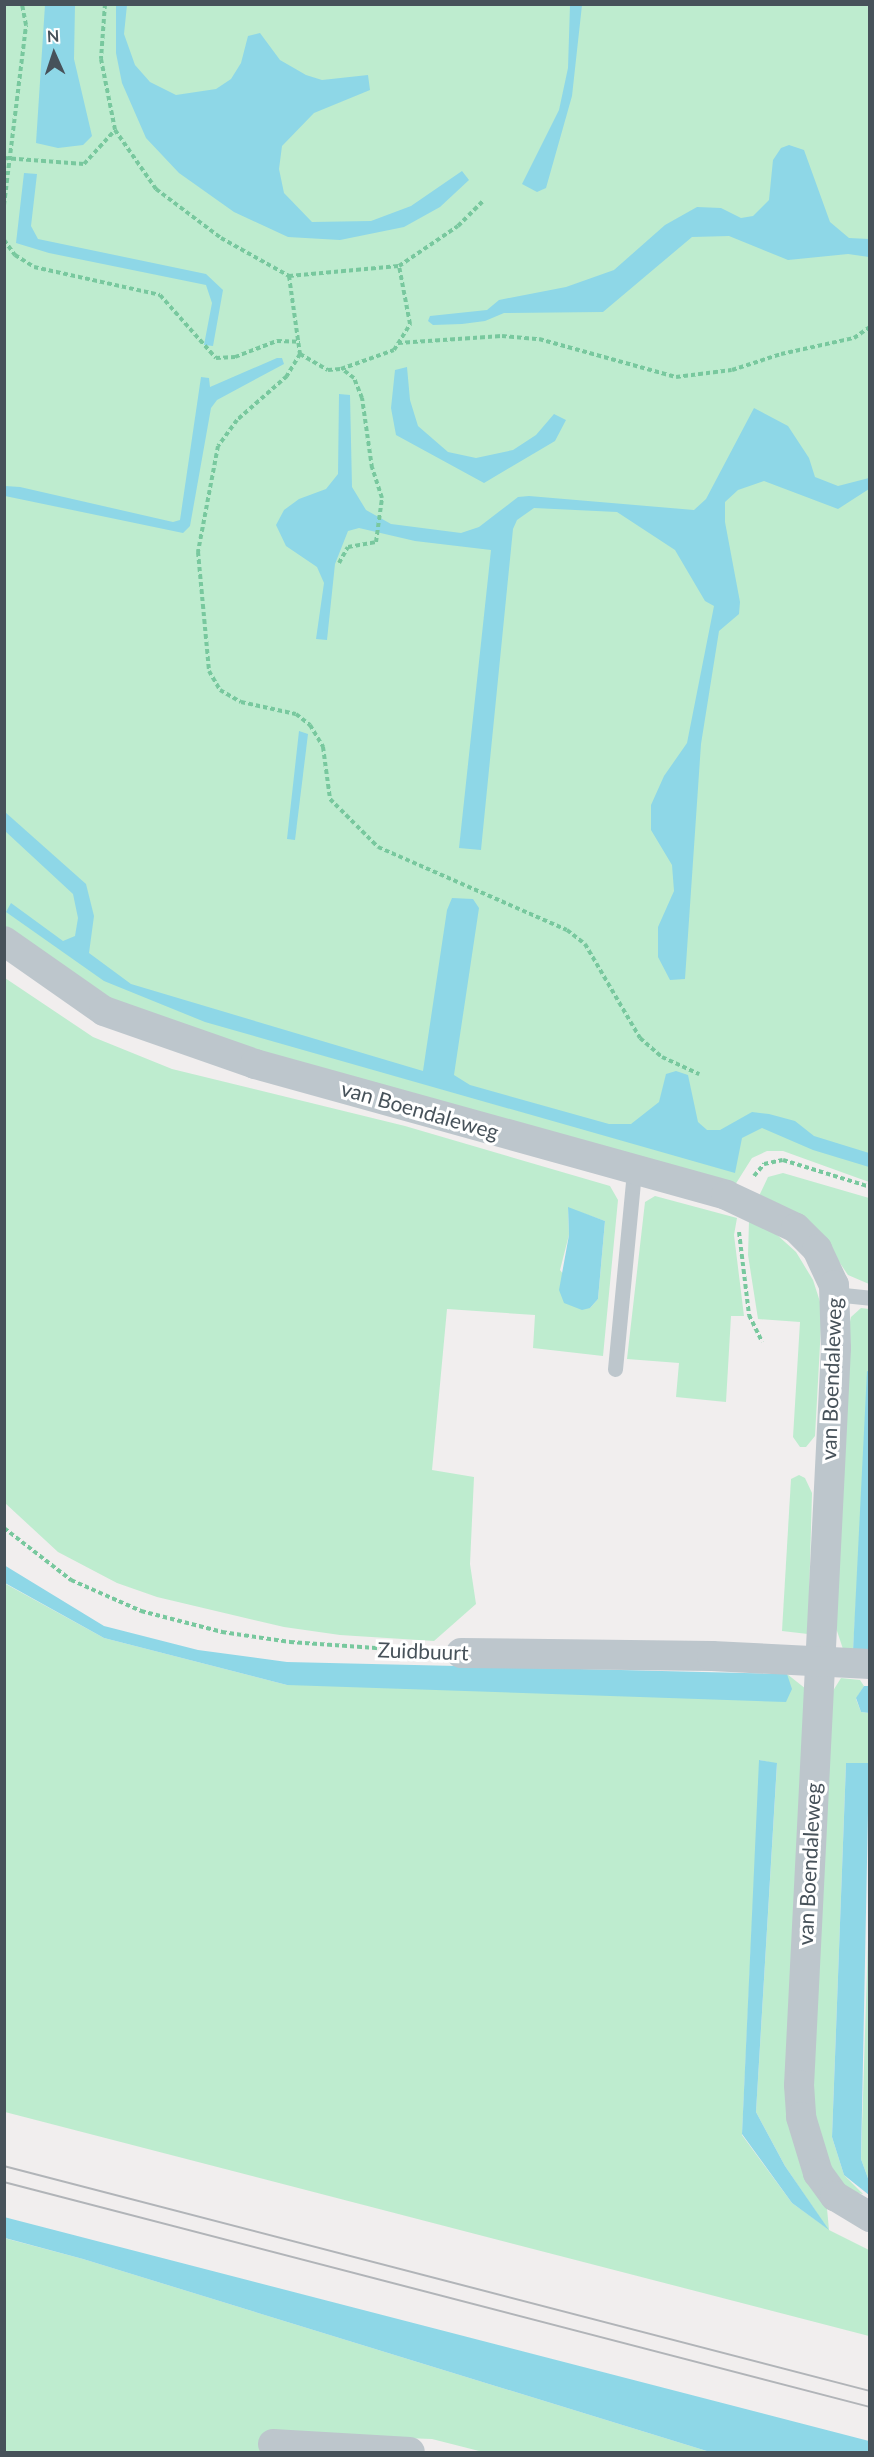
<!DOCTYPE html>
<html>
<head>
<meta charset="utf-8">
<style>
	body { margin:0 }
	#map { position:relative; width:874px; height:2457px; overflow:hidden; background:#f1eeee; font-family:Lato,sans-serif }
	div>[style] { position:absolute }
	.green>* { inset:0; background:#beeccf }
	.water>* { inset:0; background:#8ed7e7 }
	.path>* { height:4px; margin-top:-2px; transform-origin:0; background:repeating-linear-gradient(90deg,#78c89e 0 4.5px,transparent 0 7.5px) }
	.lane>* { height:15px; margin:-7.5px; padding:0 7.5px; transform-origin:7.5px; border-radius:7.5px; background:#bdc6cc }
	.street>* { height:30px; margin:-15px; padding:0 15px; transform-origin:15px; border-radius:15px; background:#bdc6cc }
	.tram>* { height:1.5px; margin:-0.75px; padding:0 0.75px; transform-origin:0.75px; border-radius:0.75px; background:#b1b4b8 }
	span { translate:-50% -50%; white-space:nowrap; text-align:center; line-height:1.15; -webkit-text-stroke:6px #fff; paint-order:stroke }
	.street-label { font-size:21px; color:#47525a }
	.frame { position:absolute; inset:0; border:6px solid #47525a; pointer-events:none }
	.north { position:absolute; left:24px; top:24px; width:60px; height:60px; -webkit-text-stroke:4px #fff; paint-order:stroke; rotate:357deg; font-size:16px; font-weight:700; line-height:24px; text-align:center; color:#47525a }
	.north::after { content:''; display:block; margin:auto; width:21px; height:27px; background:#47525a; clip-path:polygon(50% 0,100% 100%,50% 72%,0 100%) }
</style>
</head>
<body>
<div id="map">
	<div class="green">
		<i style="clip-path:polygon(4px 5px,869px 5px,869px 1182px,783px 1151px,767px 1151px,752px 1158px,735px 1185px,202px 1035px,122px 1007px,5px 928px)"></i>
		<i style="clip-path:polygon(evenodd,5px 978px,93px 1037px,172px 1069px,405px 1126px,610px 1186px,618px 1200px,603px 1356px,533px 1348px,535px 1315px,447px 1309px,432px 1470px,474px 1477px,470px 1564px,476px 1604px,434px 1641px,340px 1635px,284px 1627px,157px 1597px,117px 1583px,58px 1552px,5px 1503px,5px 978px,568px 1208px,605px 1221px,598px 1299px,590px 1308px,560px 1270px,569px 1235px,568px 1208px)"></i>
		<i style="clip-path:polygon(783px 1173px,869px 1198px,869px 1284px,848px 1275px,827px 1244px,759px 1196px,768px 1177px)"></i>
		<i style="clip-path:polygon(655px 1196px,737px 1218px,734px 1235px,744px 1316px,731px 1316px,726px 1402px,676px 1397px,679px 1363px,627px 1359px,645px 1202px)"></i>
		<i style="clip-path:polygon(749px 1221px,775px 1233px,796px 1252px,813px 1280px,822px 1308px,815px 1436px,806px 1447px,800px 1447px,793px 1437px,800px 1322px,758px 1319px,748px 1255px)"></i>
		<i style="clip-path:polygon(861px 1308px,869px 1309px,870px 1371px,853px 1651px,843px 1649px,836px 1628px,847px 1335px,851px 1317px)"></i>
		<i style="clip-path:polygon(799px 1475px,805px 1478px,812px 1493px,808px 1634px,782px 1631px,791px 1479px)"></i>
		<i style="clip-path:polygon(evenodd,4px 1583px,104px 1638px,287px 1685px,787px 1674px,806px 1689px,786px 2095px,826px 2198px,829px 2230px,869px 2250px,869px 2336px,5px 2112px,4px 1583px,760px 1760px,777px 1764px,756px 2112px,785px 2166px,827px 2228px,792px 2203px,742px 2135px,760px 1760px)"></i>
		<i style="clip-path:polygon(841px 1678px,860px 1680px,864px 1686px,856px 1699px,861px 1712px,869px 1713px,869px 1763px,846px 1763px,832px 2137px,844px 2175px,863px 2194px,845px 2191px,835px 2180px,811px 2123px,831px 1694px)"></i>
		<i style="clip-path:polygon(869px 1909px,869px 2181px,861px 2159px)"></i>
		<i style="clip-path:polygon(4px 2238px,83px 2259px,710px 2452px,483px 2452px,432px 2439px,270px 2433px,267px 2452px,5px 2452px)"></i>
	</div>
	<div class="water">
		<i style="clip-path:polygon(45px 5px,75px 5px,74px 59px,92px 136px,83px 145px,58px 148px,36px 143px)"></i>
		<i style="clip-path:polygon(116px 5px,127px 5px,124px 34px,135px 65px,150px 82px,176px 95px,216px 89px,231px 79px,241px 63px,248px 36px,260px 33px,280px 60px,306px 75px,322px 80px,368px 75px,370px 90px,314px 113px,282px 146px,279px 169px,284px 193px,312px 222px,371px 221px,411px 206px,462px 171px,469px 180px,440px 207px,404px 227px,340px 240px,288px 237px,234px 212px,179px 173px,146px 138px,122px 83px,116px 53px)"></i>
		<i style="clip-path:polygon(570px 5px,582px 5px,572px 96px,546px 188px,537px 192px,522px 184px,559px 110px,568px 68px)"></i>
		<i style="clip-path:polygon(789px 145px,804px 150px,830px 222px,849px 238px,869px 239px,869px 257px,848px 254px,788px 260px,729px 236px,692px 237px,603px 312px,504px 313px,485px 321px,462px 324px,433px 325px,428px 321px,430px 316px,487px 310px,499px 300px,566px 287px,614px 270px,665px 225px,697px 207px,721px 208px,741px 218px,753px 216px,769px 200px,773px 160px,781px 148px)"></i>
		<i style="clip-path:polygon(24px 173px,37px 174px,31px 226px,38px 239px,206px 274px,223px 290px,213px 346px,204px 345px,212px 303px,206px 285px,49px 253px,16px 243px)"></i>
		<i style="clip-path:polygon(277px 358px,282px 358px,284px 364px,217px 400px,211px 408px,190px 526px,183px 533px,5px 496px,5px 486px,20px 487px,173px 522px,180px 520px,201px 377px,209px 378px,210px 387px)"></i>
		<i style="clip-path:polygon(407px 367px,410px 400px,418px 426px,448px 452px,476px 458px,513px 450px,536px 435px,554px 414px,566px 420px,555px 441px,484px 483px,396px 435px,391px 408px,395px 370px)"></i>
		<i style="clip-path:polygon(339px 394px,350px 395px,352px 487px,366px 510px,391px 524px,461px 533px,479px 527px,518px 497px,529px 496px,694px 510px,706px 499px,754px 408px,788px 426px,809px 458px,815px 477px,838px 486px,869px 478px,869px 489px,838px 509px,764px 481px,738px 490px,725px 502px,725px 522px,740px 602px,739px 614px,719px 631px,701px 744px,685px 979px,670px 980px,658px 957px,658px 927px,674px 891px,672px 865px,651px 830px,651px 805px,664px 776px,687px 743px,714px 606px,705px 601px,675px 550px,617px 512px,534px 508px,517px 520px,513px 529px,481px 850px,459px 848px,491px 550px,415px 541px,359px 528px,348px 531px,335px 564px,327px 640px,316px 639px,324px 583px,317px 567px,286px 546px,276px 525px,284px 510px,299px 499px,326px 489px,338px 474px)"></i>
		<i style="clip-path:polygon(299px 731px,308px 734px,295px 840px,287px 839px)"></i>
		<i style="clip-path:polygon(5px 812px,86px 884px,94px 916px,89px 953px,131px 984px,423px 1071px,447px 910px,452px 898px,473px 899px,479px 908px,454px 1075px,470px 1085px,609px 1124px,631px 1124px,659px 1102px,666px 1074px,676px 1071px,688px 1075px,698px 1122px,707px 1130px,720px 1130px,752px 1112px,769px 1114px,795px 1121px,814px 1136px,869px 1153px,869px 1167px,813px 1150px,762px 1128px,742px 1138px,735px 1173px,205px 1022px,104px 981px,6px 912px,11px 903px,63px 941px,75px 936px,78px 918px,73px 894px,5px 831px)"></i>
		<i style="clip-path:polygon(568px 1207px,605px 1221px,598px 1299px,590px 1308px,582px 1310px,564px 1303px,559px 1290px,569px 1235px)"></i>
		<i style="clip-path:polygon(867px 1371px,870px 1372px,870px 1652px,853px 1651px)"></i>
		<i style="clip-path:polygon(4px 1565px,104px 1626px,198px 1650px,287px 1662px,787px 1674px,792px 1689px,786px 1702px,287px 1685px,104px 1638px,5px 1583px)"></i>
		<i style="clip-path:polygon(864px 1686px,869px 1686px,869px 1713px,861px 1712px,856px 1698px)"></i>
		<i style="clip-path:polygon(759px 1760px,777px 1763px,756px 2112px,785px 2166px,829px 2230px,792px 2203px,742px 2134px)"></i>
		<i style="clip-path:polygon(846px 1763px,869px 1763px,861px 2159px,869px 2181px,869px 2195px,844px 2175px,832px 2137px)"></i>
		<i style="clip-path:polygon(4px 2217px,869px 2441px,869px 2452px,710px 2452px,83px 2259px,5px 2238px)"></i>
	</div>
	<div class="path">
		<i style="left:105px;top:4px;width:55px;rotate:94.2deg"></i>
		<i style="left:101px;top:59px;width:72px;rotate:78.8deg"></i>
		<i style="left:115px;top:130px;width:72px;rotate:55.2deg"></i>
		<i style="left:156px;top:189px;width:81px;rotate:37deg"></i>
		<i style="left:221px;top:238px;width:78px;rotate:29.2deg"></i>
		<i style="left:289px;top:276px;width:110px;rotate:-5.2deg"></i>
		<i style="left:399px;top:266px;width:71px;rotate:-34.1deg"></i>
		<i style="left:458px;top:226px;width:35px;rotate:-45deg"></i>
		<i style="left:4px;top:158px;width:80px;rotate:4.3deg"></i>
		<i style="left:84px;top:164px;width:46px;rotate:-47.6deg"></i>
		<i style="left:4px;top:205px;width:181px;rotate:-83deg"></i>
		<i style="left:26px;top:25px;width:21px;rotate:-101deg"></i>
		<i style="left:4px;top:240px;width:19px;rotate:54deg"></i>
		<i style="left:15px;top:255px;width:22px;rotate:32deg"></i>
		<i style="left:34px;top:267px;width:129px;rotate:12.5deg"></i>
		<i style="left:160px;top:295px;width:84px;rotate:48.4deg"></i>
		<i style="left:216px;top:358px;width:19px;rotate:-3deg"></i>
		<i style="left:235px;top:357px;width:45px;rotate:-20.9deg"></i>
		<i style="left:277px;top:341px;width:23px;rotate:2deg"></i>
		<i style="left:289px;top:276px;width:79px;rotate:82deg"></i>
		<i style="left:300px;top:354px;width:32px;rotate:30deg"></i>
		<i style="left:328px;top:370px;width:13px;rotate:-4deg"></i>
		<i style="left:341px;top:369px;width:56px;rotate:-19.7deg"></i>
		<i style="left:394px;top:350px;width:31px;rotate:-58deg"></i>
		<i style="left:410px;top:324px;width:59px;rotate:-100.7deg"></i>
		<i style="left:398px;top:343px;width:104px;rotate:-3.9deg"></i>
		<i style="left:502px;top:336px;width:37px;rotate:5deg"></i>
		<i style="left:539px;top:339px;width:142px;rotate:15.5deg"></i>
		<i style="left:676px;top:377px;width:56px;rotate:-7.1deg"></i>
		<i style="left:732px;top:370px;width:52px;rotate:-18.1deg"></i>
		<i style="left:781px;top:354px;width:75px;rotate:-12.4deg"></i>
		<i style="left:854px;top:338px;width:19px;rotate:-35deg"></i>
		<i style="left:300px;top:354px;width:26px;rotate:121deg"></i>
		<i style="left:287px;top:376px;width:67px;rotate:138.7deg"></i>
		<i style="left:237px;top:420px;width:32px;rotate:126deg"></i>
		<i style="left:218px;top:446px;width:108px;rotate:100.7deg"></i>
		<i style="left:198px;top:552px;width:120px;rotate:84.7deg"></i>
		<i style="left:209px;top:671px;width:22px;rotate:60deg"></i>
		<i style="left:220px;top:690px;width:24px;rotate:30deg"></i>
		<i style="left:241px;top:702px;width:56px;rotate:12.3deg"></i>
		<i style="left:296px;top:714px;width:18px;rotate:38deg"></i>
		<i style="left:310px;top:725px;width:26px;rotate:59deg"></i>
		<i style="left:323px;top:747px;width:52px;rotate:82.3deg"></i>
		<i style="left:330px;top:799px;width:68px;rotate:45deg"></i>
		<i style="left:378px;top:847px;width:206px;rotate:23.7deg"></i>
		<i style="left:567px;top:930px;width:23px;rotate:38deg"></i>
		<i style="left:585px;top:944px;width:109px;rotate:59.7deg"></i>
		<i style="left:640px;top:1038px;width:29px;rotate:41deg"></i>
		<i style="left:662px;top:1057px;width:41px;rotate:24.7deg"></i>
		<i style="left:339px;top:563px;width:18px;rotate:-61deg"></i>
		<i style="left:348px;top:547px;width:28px;rotate:-10deg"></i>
		<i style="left:376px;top:542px;width:44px;rotate:-82.2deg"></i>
		<i style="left:382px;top:498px;width:32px;rotate:-108deg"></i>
		<i style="left:372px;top:468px;width:71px;rotate:-98.1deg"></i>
		<i style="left:362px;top:398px;width:22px;rotate:-112deg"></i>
		<i style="left:354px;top:378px;width:15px;rotate:-143deg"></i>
		<i style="left:754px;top:1176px;width:16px;rotate:-50deg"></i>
		<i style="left:764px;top:1164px;width:19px;rotate:-12deg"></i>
		<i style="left:783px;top:1160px;width:91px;rotate:17.2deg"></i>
		<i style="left:739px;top:1232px;width:84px;rotate:83.1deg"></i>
		<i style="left:749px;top:1315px;width:30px;rotate:64deg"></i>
		<i style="left:4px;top:1528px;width:85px;rotate:37.8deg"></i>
		<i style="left:71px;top:1580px;width:77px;rotate:23.9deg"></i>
		<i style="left:141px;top:1611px;width:84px;rotate:14.5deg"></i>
		<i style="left:222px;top:1632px;width:69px;rotate:8.4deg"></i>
		<i style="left:290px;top:1642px;width:143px;rotate:4deg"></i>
	</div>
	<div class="lane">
		<i style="left:834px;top:1294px;width:36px;rotate:6deg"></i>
		<i style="left:615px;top:1369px;width:200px;rotate:-84.5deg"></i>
	</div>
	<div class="street">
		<i style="left:4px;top:941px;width:122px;rotate:35deg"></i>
		<i style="left:104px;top:1011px;width:160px;rotate:19.3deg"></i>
		<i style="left:255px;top:1064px;width:489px;rotate:15.5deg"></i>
		<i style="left:726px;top:1195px;width:77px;rotate:25.2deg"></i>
		<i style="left:796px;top:1228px;width:30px;rotate:45deg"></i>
		<i style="left:817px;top:1249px;width:40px;rotate:65deg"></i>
		<i style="left:834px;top:1285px;width:63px;rotate:88.2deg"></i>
		<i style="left:836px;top:1348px;width:738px;rotate:92.87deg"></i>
		<i style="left:799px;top:2085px;width:32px;rotate:86deg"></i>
		<i style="left:801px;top:2117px;width:59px;rotate:73.1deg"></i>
		<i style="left:818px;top:2173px;width:29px;rotate:54deg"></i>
		<i style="left:835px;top:2196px;width:41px;rotate:31deg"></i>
		<i style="left:461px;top:1653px;width:251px;rotate:0.7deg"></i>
		<i style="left:712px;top:1656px;width:158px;rotate:2.9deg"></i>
		<i style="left:273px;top:2444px;width:137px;rotate:3.3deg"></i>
	</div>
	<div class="tram">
		<i style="left:4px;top:2166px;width:895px;rotate:14.56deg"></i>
		<i style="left:4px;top:2182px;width:895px;rotate:14.56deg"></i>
	</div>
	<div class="street-label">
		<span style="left:420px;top:1110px;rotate:16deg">van Boendaleweg</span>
		<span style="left:831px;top:1379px;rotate:-88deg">van Boendaleweg</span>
		<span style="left:423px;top:1651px;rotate:2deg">Zuidbuurt</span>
		<span style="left:809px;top:1864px;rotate:-87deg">van Boendaleweg</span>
	</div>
	<div class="frame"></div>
	<div class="north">N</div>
</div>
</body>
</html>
